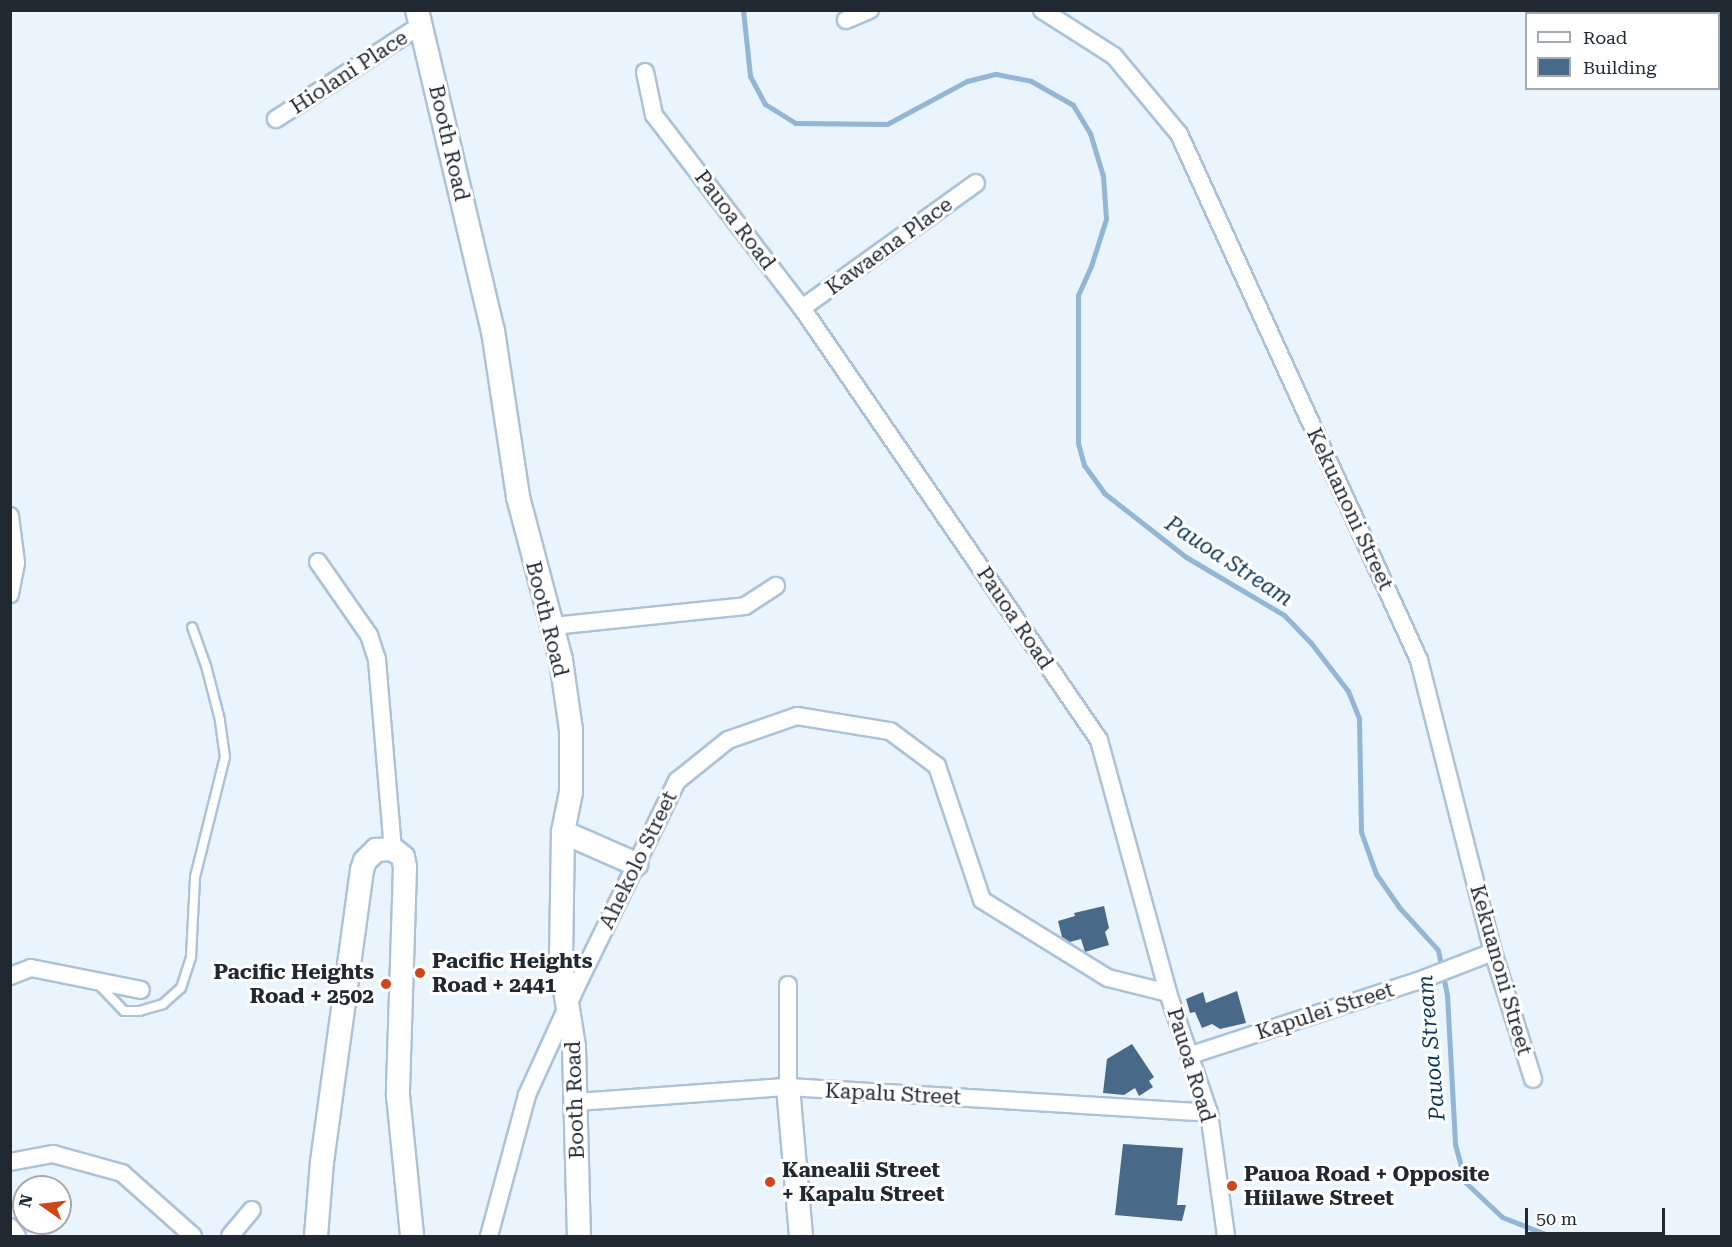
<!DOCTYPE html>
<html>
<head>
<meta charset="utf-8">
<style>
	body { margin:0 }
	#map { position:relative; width:1732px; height:1247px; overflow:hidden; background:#eaf4fd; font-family:"Roboto Serif",serif }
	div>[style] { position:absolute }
	.stream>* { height:5px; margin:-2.5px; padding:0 2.5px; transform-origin:2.5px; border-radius:2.5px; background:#93b6d6 }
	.building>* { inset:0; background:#486987 }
	.roads { filter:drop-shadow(2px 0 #abc2d8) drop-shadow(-2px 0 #abc2d8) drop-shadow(0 2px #abc2d8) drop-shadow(0 -2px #abc2d8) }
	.lane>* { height:8px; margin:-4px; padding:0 4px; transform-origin:4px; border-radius:4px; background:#fff }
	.street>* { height:16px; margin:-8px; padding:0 8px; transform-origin:8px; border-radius:8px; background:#fff }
	.secondary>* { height:22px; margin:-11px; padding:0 11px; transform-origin:11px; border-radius:11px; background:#fff }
	.dots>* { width:16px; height:16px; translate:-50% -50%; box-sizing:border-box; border:3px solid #fff; border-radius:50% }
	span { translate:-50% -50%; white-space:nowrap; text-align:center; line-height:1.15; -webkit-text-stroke:6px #fff; paint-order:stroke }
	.street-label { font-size:21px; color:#202931 }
	.poi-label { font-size:21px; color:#202931; font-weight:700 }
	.left { translate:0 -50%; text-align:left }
	.right { translate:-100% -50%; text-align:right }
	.water-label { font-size:22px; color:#0f3858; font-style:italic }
	.frame { position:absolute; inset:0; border:12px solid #202931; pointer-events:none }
	.legend { position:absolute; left:1525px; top:12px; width:195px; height:78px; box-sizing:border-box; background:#fff; border:2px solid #a6a9ad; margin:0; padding:8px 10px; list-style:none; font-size:18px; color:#202931 }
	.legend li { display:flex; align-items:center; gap:12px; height:30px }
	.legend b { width:30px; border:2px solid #a6a9ad }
	.north { position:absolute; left:12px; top:1175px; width:60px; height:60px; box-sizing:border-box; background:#fff; border:2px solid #a6a9ad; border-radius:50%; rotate:284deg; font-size:16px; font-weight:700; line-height:24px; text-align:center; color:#202931 }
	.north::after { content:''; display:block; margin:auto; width:21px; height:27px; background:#ce461b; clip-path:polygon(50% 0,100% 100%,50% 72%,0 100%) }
	.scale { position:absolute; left:1525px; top:1208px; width:140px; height:27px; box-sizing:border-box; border:3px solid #202931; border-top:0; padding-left:8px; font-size:18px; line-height:21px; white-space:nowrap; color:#202931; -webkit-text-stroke:4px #fff; paint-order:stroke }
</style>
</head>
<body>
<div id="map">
	<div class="stream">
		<i style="left:743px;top:10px;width:66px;rotate:83.9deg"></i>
		<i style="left:750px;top:76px;width:32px;rotate:62deg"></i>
		<i style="left:765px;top:104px;width:36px;rotate:32deg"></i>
		<i style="left:796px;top:123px;width:91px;rotate:0.6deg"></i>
		<i style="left:887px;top:124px;width:91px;rotate:-28.3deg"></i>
		<i style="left:967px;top:81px;width:30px;rotate:-14deg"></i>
		<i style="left:996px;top:74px;width:36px;rotate:11deg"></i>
		<i style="left:1031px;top:81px;width:48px;rotate:29.7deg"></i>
		<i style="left:1073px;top:105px;width:33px;rotate:59deg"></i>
		<i style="left:1090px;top:133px;width:45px;rotate:73.2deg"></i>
		<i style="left:1103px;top:176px;width:43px;rotate:86deg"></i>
		<i style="left:1106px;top:219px;width:49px;rotate:107.7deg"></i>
		<i style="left:1091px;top:266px;width:32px;rotate:114deg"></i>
		<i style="left:1078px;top:295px;width:148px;rotate:90deg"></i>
		<i style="left:1078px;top:443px;width:23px;rotate:75deg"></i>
		<i style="left:1084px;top:465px;width:34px;rotate:54deg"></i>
		<i style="left:1104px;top:493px;width:104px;rotate:38deg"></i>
		<i style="left:1186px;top:557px;width:114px;rotate:30.6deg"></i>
		<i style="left:1284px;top:615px;width:39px;rotate:46deg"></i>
		<i style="left:1311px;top:643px;width:61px;rotate:52.4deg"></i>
		<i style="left:1348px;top:691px;width:29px;rotate:68deg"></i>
		<i style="left:1359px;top:718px;width:114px;rotate:89deg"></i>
		<i style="left:1361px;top:832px;width:45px;rotate:70.3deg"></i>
		<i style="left:1376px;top:874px;width:39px;rotate:55deg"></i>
		<i style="left:1398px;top:906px;width:59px;rotate:47.7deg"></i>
		<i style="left:1438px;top:950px;width:46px;rotate:78.7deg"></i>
		<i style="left:1447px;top:995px;width:149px;rotate:86.9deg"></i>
		<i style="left:1455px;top:1144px;width:39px;rotate:75deg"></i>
		<i style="left:1465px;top:1182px;width:51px;rotate:43.4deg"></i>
		<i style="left:1502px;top:1217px;width:52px;rotate:21.6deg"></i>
	</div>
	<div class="building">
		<i style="clip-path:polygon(1104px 906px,1109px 928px,1105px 932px,1109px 945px,1085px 952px,1081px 939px,1070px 942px,1062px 937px,1058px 921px,1075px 916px,1074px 913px)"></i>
		<i style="clip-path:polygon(1237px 991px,1246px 1023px,1220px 1029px,1212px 1024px,1202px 1028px,1195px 1012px,1190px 1013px,1186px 999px,1203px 992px,1206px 1003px)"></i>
		<i style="clip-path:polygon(1132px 1044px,1154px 1077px,1149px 1081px,1153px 1087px,1139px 1096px,1135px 1088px,1124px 1095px,1103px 1093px,1107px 1059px)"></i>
		<i style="clip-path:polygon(1123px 1144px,1183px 1148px,1177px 1205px,1186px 1205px,1182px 1221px,1115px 1215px)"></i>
	</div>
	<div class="roads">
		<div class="lane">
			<i style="left:98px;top:984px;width:37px;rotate:46deg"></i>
			<i style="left:124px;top:1011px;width:15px"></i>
			<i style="left:139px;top:1011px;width:25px;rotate:-16deg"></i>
			<i style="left:163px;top:1004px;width:24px;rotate:-42deg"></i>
			<i style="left:181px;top:988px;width:33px;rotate:-72deg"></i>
			<i style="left:191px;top:957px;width:80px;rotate:-87.1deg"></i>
			<i style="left:195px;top:877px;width:124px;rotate:-76deg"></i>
			<i style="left:225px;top:757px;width:37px;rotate:-98deg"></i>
			<i style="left:220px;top:720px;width:56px;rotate:-104.5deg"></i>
			<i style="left:206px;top:666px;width:41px;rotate:-109.7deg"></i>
		</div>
		<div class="street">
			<i style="left:1042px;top:10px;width:85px;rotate:32.6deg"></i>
			<i style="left:1114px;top:56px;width:102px;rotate:50.2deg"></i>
			<i style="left:1179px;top:134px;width:578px;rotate:65.47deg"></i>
			<i style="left:1419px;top:660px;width:301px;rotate:75.8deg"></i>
			<i style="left:1493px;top:952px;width:133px;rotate:72.5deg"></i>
			<i style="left:846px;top:20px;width:26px;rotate:-23deg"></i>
			<i style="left:645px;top:72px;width:44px;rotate:78.2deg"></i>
			<i style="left:654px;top:115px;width:243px;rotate:52.5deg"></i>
			<i style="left:802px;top:308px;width:524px;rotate:55.49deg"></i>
			<i style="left:1099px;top:740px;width:262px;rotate:74.7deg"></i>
			<i style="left:1168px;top:993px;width:127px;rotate:71.1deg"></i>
			<i style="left:1209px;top:1113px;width:124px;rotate:82.1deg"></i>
			<i style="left:276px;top:119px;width:173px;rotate:-33deg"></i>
			<i style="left:802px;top:308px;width:214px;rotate:-35.7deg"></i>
			<i style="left:10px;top:516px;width:47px;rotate:82.7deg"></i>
			<i style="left:16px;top:563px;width:32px;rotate:101deg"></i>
			<i style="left:318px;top:562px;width:89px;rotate:55.1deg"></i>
			<i style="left:369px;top:635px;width:26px;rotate:72deg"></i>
			<i style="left:377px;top:660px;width:190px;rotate:85.2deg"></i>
			<i style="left:553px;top:626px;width:193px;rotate:-5.9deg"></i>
			<i style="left:745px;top:606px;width:37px;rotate:-33deg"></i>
			<i style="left:10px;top:976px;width:22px;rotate:-21deg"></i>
			<i style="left:31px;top:968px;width:112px;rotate:11.3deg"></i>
			<i style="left:1191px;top:1055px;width:239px;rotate:-18.1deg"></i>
			<i style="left:1418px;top:981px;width:80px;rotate:-21.1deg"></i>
			<i style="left:788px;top:1087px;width:102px;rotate:-90deg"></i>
			<i style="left:577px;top:1102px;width:212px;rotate:-4.1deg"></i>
			<i style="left:788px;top:1087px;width:422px;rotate:3.5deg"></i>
			<i style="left:10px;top:1162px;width:44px;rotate:-10.5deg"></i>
			<i style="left:53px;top:1154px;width:72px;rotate:15.4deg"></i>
			<i style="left:122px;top:1173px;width:95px;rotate:41.6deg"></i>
			<i style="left:10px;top:1227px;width:11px;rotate:52deg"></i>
			<i style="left:230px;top:1236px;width:34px;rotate:-50deg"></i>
			<i style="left:489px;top:1236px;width:146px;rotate:-74.9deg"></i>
			<i style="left:527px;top:1095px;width:125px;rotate:-65.5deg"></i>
			<i style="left:579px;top:981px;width:223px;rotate:-63.9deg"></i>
			<i style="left:677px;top:781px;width:65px;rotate:-38.8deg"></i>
			<i style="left:728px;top:740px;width:73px;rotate:-19.2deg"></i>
			<i style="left:797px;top:716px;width:94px;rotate:9.2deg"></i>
			<i style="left:890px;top:731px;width:59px;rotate:36.7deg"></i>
			<i style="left:937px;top:766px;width:141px;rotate:71.4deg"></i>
			<i style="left:982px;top:900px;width:148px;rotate:31.8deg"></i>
			<i style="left:1108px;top:978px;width:62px;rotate:14deg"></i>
		</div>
		<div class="secondary">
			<i style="left:417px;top:10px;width:330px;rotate:76.7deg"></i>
			<i style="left:493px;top:331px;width:168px;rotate:81.4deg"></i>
			<i style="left:518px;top:497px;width:169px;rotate:75.2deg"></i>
			<i style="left:561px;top:660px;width:71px;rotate:81.9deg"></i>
			<i style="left:571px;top:730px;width:62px;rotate:90deg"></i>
			<i style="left:571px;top:792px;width:41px;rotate:101.3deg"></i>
			<i style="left:563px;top:832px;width:132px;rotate:90.9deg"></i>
			<i style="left:561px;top:964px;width:84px;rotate:81.1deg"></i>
			<i style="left:574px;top:1047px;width:189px;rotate:88.5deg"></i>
			<i style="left:563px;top:832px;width:80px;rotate:23.7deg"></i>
			<i style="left:788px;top:1087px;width:150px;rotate:85deg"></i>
			<i style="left:316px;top:1236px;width:74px;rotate:-85.4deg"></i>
			<i style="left:322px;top:1162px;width:295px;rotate:-82.2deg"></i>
			<i style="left:362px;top:870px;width:9px;rotate:-72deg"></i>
			<i style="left:365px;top:861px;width:16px;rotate:-45deg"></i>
			<i style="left:376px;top:850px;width:17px;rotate:-3deg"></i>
			<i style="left:393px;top:849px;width:13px;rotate:39deg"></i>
			<i style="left:403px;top:857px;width:10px;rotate:79deg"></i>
			<i style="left:405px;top:867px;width:228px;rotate:91.8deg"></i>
			<i style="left:398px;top:1095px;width:142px;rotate:84.3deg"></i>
		</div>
	</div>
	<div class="dots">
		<i style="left:420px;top:973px;background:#ce461b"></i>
		<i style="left:386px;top:984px;background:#ce461b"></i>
		<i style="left:770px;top:1182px;background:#ce461b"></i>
		<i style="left:1232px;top:1186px;background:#ce461b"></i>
	</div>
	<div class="street-label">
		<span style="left:349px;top:72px;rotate:-33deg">Hiolani Place</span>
		<span style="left:449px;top:143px;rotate:77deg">Booth Road</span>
		<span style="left:735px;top:220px;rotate:53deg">Pauoa Road</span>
		<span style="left:889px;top:246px;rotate:-36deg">Kawaena Place</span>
		<span style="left:1350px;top:509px;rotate:65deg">Kekuanoni Street</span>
		<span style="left:1015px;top:618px;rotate:56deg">Pauoa Road</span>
		<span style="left:547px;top:619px;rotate:76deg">Booth Road</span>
		<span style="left:638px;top:860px;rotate:-64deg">Ahekolo Street</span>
		<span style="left:1501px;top:970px;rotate:74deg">Kekuanoni Street</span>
		<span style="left:1325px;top:1011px;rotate:-18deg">Kapulei Street</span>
		<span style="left:1191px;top:1065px;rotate:73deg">Pauoa Road</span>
		<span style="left:893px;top:1094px;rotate:3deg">Kapalu Street</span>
		<span style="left:575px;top:1100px;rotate:-92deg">Booth Road</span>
	</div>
	<div class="poi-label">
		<span class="left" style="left:432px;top:973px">Pacific Heights<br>Road + 2441</span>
		<span class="right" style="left:374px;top:984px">Pacific Heights<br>Road + 2502</span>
		<span class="left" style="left:782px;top:1182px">Kanealii Street<br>+ Kapalu Street</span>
		<span class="left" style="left:1244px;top:1186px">Pauoa Road + Opposite<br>Hiilawe Street</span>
	</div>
	<div class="water-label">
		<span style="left:1229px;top:561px;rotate:33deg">Pauoa Stream</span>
		<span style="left:1431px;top:1048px;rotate:-95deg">Pauoa Stream</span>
	</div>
	<div class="frame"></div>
	<ul class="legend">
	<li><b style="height:8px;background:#fff"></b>Road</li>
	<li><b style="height:16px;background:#486987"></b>Building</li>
	</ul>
	<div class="north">N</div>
	<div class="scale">50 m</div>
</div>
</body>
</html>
